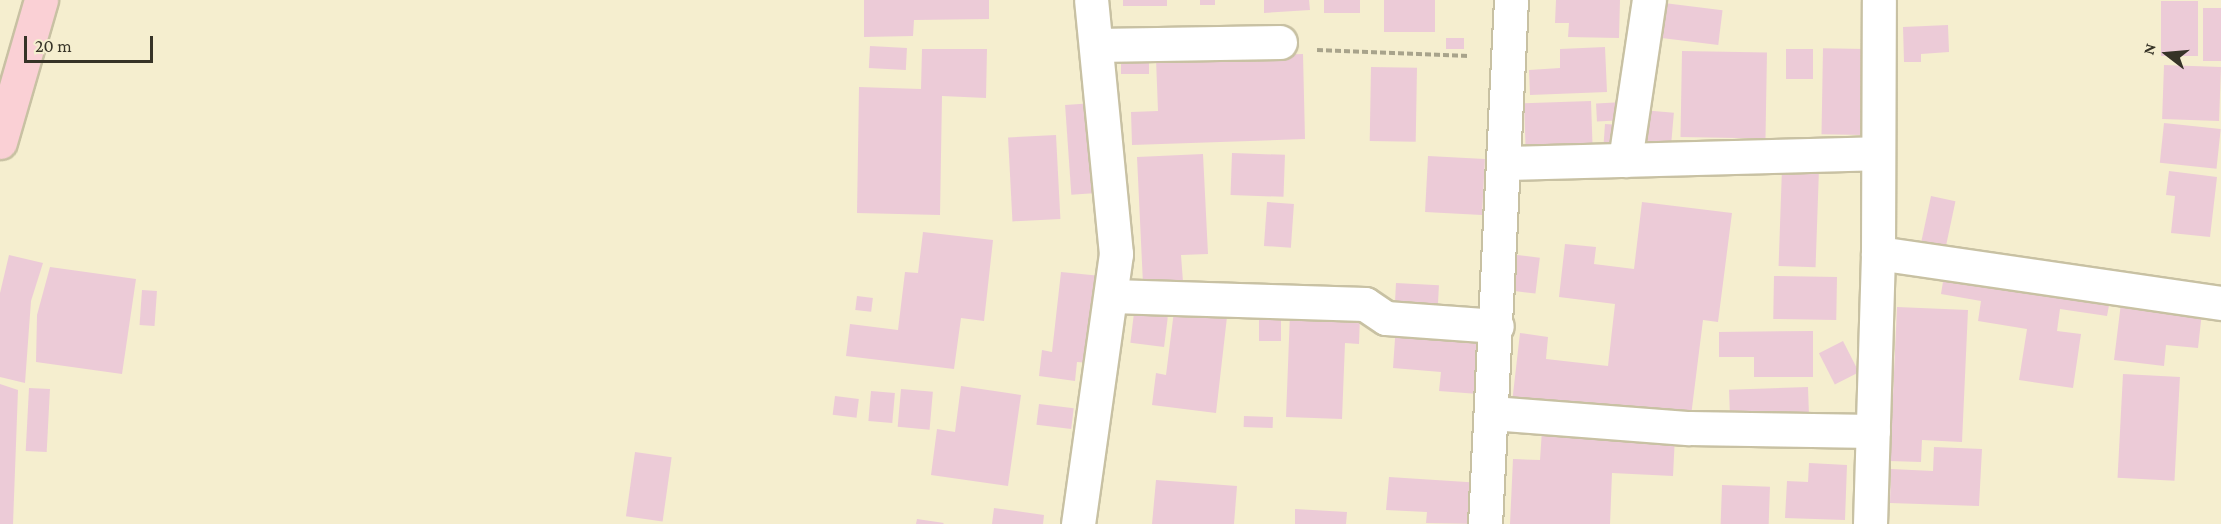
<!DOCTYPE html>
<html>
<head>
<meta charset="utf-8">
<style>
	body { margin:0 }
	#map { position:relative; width:2221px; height:524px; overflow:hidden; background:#f5eecf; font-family:"Crimson Pro",serif }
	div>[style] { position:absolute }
	.building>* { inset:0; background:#eccbd7; transform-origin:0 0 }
	.path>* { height:4px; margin-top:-2px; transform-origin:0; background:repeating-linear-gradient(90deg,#a8a38b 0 6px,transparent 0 9px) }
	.roads { filter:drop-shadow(2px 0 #c8c1a3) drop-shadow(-2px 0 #c8c1a3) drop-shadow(0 2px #c8c1a3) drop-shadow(0 -2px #c8c1a3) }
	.minor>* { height:33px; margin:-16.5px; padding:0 16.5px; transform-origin:16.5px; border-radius:16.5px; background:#fff }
	.major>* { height:33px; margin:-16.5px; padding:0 16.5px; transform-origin:16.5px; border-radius:16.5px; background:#fad0d5 }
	span { translate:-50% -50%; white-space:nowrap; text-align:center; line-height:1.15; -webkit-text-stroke:4.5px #f5eecf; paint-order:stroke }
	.north { position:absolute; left:2137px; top:24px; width:60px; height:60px; -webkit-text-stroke:4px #f5eecf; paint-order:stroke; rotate:286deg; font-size:16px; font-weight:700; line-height:24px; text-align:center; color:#363327 }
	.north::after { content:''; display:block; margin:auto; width:21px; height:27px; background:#363327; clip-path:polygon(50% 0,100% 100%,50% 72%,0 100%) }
	.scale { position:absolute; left:24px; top:36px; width:129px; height:27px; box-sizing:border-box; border:3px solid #363327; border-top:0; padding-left:8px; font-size:18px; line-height:21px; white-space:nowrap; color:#363327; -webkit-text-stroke:4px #f5eecf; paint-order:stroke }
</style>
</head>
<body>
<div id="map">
	<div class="building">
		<i style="clip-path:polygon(864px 0,989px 0,989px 19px,914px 20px,913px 36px,864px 37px)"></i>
		<i style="left:1123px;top:0;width:44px;height:6px"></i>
		<i style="left:1200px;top:0;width:15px;height:5px"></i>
		<i style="clip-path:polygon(1264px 0,1309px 0,1310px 10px,1264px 13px)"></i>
		<i style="left:1324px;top:0;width:36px;height:13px"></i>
		<i style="left:1384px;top:0;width:51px;height:32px"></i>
		<i style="clip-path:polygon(1556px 0,1620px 0,1619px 38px,1568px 37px,1569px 23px,1555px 23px)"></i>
		<i style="left:2161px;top:1px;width:37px;height:55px"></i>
		<i style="left:1656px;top:2px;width:67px;height:35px;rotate:7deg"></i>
		<i style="left:2203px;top:8px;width:18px;height:53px"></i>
		<i style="clip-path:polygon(1948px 25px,1949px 52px,1921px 54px,1921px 62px,1904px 62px,1903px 27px)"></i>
		<i style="left:1446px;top:38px;width:18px;height:11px"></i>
		<i style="left:870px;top:46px;width:37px;height:22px;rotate:3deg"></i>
		<i style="clip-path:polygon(1605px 47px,1607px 92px,1530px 95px,1529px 70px,1560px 68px,1560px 49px)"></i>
		<i style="clip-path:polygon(922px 49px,987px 49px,986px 98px,942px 96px,940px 215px,857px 213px,859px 87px,921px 89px)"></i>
		<i style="left:1786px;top:49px;width:27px;height:30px"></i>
		<i style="left:1865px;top:49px;width:86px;height:42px;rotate:91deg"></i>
		<i style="left:1682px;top:51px;width:85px;height:86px;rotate:1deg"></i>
		<i style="clip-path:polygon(1303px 54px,1305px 139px,1132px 145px,1131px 112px,1158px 111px,1156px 59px)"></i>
		<i style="left:1149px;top:58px;width:16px;height:28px;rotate:90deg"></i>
		<i style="left:2164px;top:65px;width:57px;height:54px;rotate:2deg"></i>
		<i style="left:1371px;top:67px;width:46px;height:74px;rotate:1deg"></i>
		<i style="left:1591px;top:101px;width:47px;height:67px;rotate:88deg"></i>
		<i style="left:1624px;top:102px;width:18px;height:28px;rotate:87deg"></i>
		<i style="left:1094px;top:103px;width:90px;height:29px;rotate:86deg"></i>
		<i style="left:1642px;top:110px;width:32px;height:31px;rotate:5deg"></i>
		<i style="left:2164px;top:123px;width:57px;height:40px;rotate:6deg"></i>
		<i style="left:1605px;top:124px;width:15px;height:26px;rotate:4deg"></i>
		<i style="left:1056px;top:135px;width:84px;height:48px;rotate:87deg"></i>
		<i style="left:1232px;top:153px;width:53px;height:42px;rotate:2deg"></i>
		<i style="clip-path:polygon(1203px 154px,1208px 254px,1181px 255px,1183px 282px,1143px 284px,1137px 157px)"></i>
		<i style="left:1428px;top:156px;width:57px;height:56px;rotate:3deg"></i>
		<i style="left:1782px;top:168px;width:37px;height:98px;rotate:2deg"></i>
		<i style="clip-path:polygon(2169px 171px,2217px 177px,2210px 237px,2171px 233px,2175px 196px,2166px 195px)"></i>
		<i style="left:1931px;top:196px;width:25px;height:48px;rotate:12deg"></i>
		<i style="left:1267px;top:202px;width:27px;height:44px;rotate:4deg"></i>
		<i style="clip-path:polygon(1642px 202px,1732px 213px,1718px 322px,1703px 320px,1690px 424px,1512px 403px,1520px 333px,1548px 337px,1546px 359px,1608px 366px,1615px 304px,1559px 297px,1565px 244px,1596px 247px,1594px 264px,1634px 269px)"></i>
		<i style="clip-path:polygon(923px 232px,993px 240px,984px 321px,961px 318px,954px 369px,846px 356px,850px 324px,898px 330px,905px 272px,918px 273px)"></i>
		<i style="clip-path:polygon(9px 255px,43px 263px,31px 301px,25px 383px,0 377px,0 293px)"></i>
		<i style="left:1517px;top:255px;width:23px;height:36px;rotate:7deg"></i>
		<i style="clip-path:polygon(50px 267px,136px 279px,122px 374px,36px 362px,37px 315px)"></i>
		<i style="clip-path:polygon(1945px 269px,2111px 295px,2107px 316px,2060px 309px,2057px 331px,2081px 334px,2073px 388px,2019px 380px,2027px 329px,1978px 321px,1981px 301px,1941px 294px)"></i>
		<i style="clip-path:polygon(1061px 272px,1101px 276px,1091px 363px,1077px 362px,1075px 381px,1039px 376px,1042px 350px,1052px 352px)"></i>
		<i style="left:1774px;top:276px;width:63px;height:43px;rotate:1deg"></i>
		<i style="left:1396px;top:283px;width:43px;height:25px;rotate:3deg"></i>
		<i style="left:142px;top:290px;width:15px;height:35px;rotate:4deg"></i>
		<i style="left:857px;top:296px;width:16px;height:14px;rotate:7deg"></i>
		<i style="clip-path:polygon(2121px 303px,2202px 312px,2198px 348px,2166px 345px,2164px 366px,2114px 360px)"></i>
		<i style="clip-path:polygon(1897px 307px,1968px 310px,1962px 442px,1922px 440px,1921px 462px,1890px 461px)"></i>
		<i style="clip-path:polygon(1174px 311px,1227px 317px,1216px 413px,1152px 405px,1156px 373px,1166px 375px)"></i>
		<i style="left:1259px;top:311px;width:22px;height:30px"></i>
		<i style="left:1134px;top:313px;width:34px;height:30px;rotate:7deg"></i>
		<i style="clip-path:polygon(1290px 313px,1360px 316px,1359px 344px,1345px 343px,1342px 419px,1286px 417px)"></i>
		<i style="clip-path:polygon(1396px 324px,1482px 331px,1478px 394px,1439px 391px,1441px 372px,1393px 368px)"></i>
		<i style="clip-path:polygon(1813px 331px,1813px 377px,1754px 377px,1754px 357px,1719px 357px,1719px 332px)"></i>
		<i style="left:1843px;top:341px;width:35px;height:27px;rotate:63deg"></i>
		<i style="left:2123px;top:374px;width:57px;height:104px;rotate:3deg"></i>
		<i style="clip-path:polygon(0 384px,18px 390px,13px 524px,0 524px)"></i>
		<i style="clip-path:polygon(961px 386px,1021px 395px,1008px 486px,931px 475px,937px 429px,955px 432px)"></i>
		<i style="left:1808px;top:387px;width:32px;height:79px;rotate:88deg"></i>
		<i style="left:29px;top:388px;width:21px;height:63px;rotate:3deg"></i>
		<i style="left:901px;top:389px;width:32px;height:38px;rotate:5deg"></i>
		<i style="left:871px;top:391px;width:24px;height:30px;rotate:5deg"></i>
		<i style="left:835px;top:396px;width:24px;height:19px;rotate:7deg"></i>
		<i style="left:1039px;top:404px;width:35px;height:21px;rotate:7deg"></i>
		<i style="left:1244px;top:416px;width:29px;height:11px;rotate:2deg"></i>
		<i style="clip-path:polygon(1542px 430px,1675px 436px,1673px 476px,1612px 473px,1610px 524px,1510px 524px,1513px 459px,1540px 460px)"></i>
		<i style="clip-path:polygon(1934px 447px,1982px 449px,1979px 506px,1890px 503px,1891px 469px,1933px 471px)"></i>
		<i style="left:635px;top:452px;width:37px;height:65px;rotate:8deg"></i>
		<i style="clip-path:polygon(1809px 463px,1847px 465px,1845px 520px,1785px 518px,1787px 481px,1808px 482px)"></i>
		<i style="clip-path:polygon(1389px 477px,1482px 483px,1479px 524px,1426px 523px,1427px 512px,1386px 510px)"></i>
		<i style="clip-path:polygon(1156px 480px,1237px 486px,1234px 524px,1152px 524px)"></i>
		<i style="left:1722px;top:485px;width:48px;height:39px;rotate:2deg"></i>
		<i style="clip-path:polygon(994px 508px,1044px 515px,1043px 524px,992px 524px)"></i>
		<i style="clip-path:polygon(1295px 509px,1347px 512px,1346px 524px,1295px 524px)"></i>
		<i style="clip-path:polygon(917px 519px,944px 523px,943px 524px,916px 524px)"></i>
	</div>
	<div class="path">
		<i style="left:1317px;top:50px;width:152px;rotate:2.3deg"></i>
	</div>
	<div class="roads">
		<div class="minor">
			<i style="left:1097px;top:45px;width:183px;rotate:-0.9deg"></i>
			<i style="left:1625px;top:160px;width:162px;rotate:-81.5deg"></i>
			<i style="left:1505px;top:163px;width:373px;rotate:-1.5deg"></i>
			<i style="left:1878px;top:253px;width:347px;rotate:8.3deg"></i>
			<i style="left:1112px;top:296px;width:253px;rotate:1.8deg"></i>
			<i style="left:1365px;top:304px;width:25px;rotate:34deg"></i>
			<i style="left:1386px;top:318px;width:111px;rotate:4.1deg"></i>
			<i style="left:1492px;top:413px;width:198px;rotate:4.4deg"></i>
			<i style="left:1689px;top:428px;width:184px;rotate:0.9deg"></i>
			<i style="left:1078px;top:524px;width:273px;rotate:-82deg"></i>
			<i style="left:1116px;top:254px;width:255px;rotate:-95.6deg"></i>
			<i style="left:1485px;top:524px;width:525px;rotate:-87.16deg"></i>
			<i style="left:1870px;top:524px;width:271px;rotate:-88.3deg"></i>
			<i style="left:1878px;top:253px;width:253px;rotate:-89.8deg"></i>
		</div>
		<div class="major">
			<i style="left:0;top:142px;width:148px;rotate:-73.9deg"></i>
		</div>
	</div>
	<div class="north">N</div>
	<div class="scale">20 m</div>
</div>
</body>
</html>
